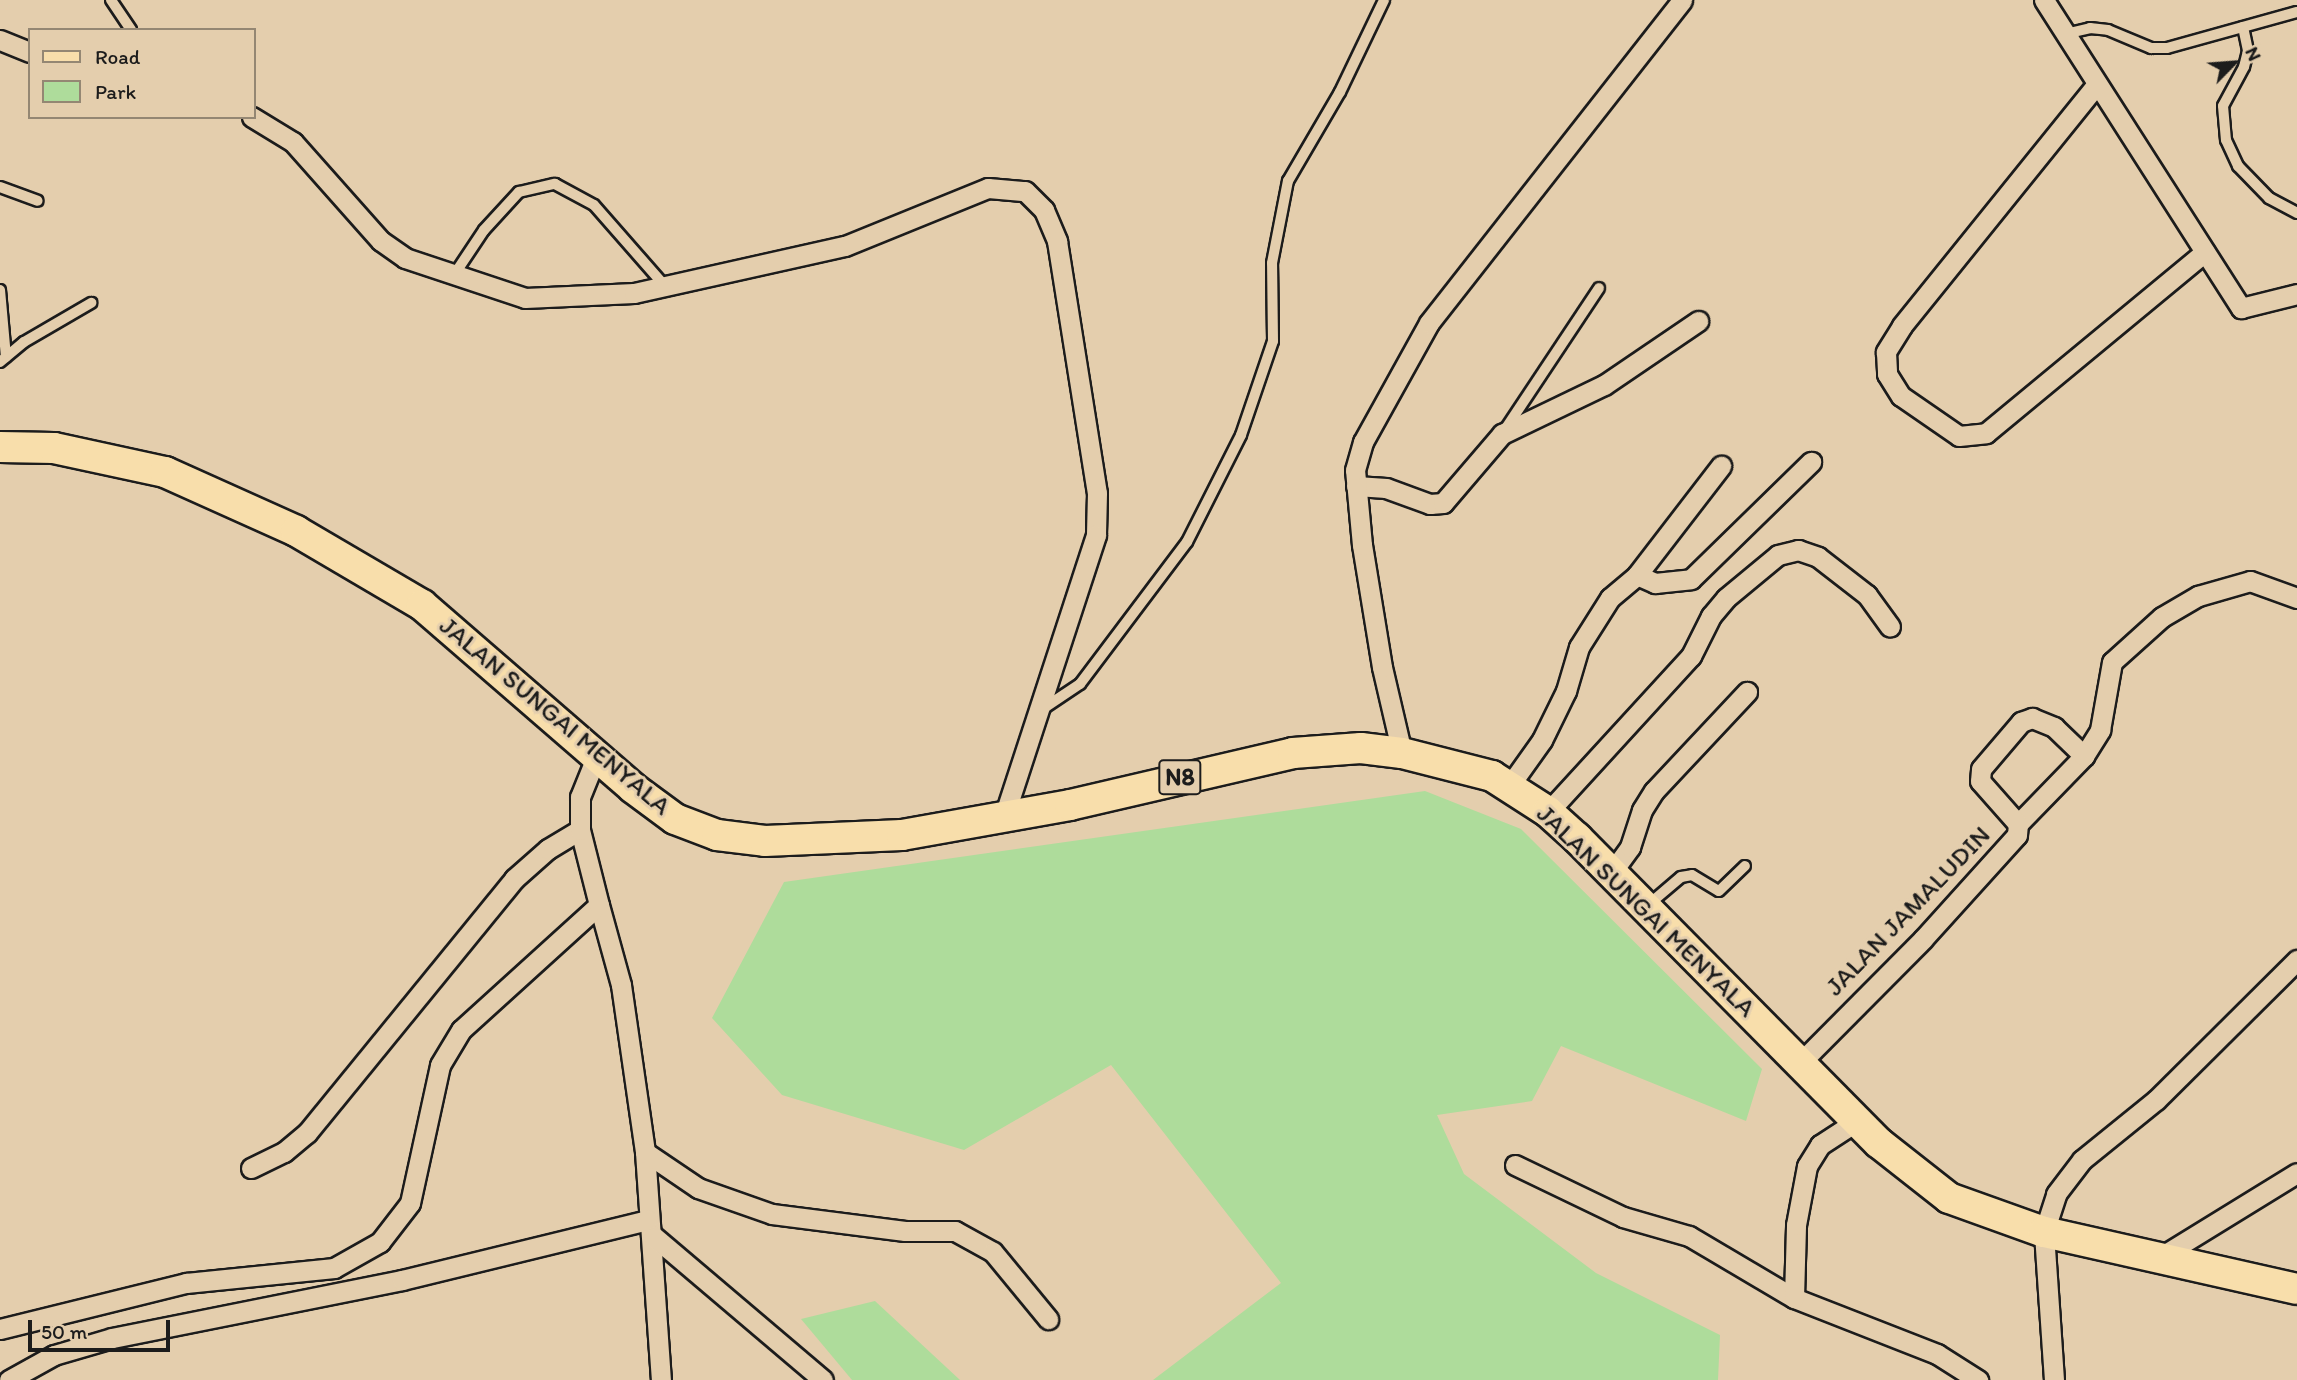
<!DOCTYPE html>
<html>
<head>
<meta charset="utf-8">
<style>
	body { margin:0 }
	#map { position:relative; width:2297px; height:1380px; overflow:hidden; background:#e4cead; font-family:Itim,sans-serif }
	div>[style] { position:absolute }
	.green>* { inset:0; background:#aedc9b }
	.roads { filter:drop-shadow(2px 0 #1c1c1c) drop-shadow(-2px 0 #1c1c1c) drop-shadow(0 2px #1c1c1c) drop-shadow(0 -2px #1c1c1c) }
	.service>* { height:10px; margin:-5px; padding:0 5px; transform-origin:5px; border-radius:5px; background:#e4cead }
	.minor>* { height:19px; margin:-9.5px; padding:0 9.5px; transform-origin:9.5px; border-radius:9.5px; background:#e4cead }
	.primary>* { height:30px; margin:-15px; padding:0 15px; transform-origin:15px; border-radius:15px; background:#f8deab }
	span { translate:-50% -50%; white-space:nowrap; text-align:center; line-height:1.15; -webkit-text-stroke:6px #e4cead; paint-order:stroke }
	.shield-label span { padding:2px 5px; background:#e4cead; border:2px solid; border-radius:5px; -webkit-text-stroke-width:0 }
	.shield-label { font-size:24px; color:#1c1c1c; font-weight:700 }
	.street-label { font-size:26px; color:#1c1c1c }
	.legend { position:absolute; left:28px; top:28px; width:228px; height:91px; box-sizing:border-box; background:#e4cead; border:2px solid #948773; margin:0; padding:9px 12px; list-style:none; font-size:21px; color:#1c1c1c }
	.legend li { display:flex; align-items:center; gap:14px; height:35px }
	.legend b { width:35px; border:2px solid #948773 }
	.north { position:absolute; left:2199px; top:28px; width:70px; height:70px; -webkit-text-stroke:5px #e4cead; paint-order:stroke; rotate:65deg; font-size:19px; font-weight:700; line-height:28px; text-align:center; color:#1c1c1c }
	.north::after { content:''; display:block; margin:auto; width:24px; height:32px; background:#1c1c1c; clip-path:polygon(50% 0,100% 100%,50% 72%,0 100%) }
	.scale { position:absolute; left:28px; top:1320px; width:142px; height:32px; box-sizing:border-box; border:4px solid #1c1c1c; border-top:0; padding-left:9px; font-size:21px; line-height:24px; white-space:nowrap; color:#1c1c1c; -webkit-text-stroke:5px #e4cead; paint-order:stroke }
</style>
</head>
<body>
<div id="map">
	<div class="green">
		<i style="clip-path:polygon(1425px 791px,1521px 829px,1762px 1069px,1746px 1121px,1561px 1046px,1532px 1101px,1437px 1115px,1464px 1174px,1596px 1273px,1720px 1335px,1718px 1380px,1153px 1380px,1281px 1283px,1111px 1065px,964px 1150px,782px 1095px,712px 1018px,784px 882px)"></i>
		<i style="clip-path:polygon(875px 1301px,960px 1380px,852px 1380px,801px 1319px)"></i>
	</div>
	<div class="roads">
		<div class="service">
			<i style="left:111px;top:0;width:36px;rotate:56deg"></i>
			<i style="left:2243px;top:27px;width:25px;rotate:78deg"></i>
			<i style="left:2248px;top:51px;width:16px;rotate:104deg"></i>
			<i style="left:2244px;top:67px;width:44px;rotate:118.3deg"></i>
			<i style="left:2223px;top:106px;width:34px;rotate:85deg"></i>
			<i style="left:2226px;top:140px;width:29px;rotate:65deg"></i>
			<i style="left:2238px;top:166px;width:45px;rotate:45.9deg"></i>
			<i style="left:2269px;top:198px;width:32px;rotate:28deg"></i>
			<i style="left:2065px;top:34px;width:26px;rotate:-13deg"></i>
			<i style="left:2090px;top:28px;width:18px;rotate:6deg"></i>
			<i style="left:2108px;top:30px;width:47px;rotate:22.7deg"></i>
			<i style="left:2151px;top:48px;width:16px"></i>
			<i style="left:2167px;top:48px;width:135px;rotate:-15.5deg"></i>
			<i style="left:0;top:187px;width:40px;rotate:20.2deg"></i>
			<i style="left:454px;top:275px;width:54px;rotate:-56.3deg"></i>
			<i style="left:484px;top:230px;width:52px;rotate:-47.4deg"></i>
			<i style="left:519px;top:192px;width:37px;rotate:-13deg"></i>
			<i style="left:555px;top:184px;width:44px;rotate:28.3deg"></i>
			<i style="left:594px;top:205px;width:108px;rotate:48.8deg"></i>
			<i style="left:0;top:290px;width:67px;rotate:84.9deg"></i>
			<i style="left:0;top:362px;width:31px;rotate:-40deg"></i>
			<i style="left:24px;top:342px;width:78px;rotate:-30.2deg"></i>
			<i style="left:1506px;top:428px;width:168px;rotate:-56.4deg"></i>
			<i style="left:1041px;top:710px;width:47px;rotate:-33.7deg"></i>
			<i style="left:1080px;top:684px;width:178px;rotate:-53deg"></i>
			<i style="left:1187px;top:542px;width:120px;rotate:-63.2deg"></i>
			<i style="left:1241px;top:435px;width:99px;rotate:-71.2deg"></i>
			<i style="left:1273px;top:341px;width:78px;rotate:-90.7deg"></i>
			<i style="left:1272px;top:263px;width:84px;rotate:-79deg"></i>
			<i style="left:1288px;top:181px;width:103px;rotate:-59.7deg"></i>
			<i style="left:1340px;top:92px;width:102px;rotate:-64.4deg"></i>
			<i style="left:1648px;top:905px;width:43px;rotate:-40.3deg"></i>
			<i style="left:1681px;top:877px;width:11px;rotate:-10deg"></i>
			<i style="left:1692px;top:875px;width:31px;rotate:31deg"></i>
			<i style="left:1719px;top:891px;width:36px;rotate:-44deg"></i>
		</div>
		<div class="minor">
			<i style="left:2044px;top:0;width:366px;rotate:57.4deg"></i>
			<i style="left:2241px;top:308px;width:58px;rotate:-14deg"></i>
			<i style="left:0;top:40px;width:32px;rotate:22deg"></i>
			<i style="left:2097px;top:84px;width:311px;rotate:128.9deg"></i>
			<i style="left:1902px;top:326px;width:31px;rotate:122deg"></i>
			<i style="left:1886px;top:352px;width:22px;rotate:87deg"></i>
			<i style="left:1887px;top:374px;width:26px;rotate:58deg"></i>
			<i style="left:1901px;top:396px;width:70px;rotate:34.6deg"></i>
			<i style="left:1959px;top:436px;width:27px;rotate:-6deg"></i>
			<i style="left:1986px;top:433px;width:284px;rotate:-39.6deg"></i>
			<i style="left:252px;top:117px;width:48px;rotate:31.4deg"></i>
			<i style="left:293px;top:142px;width:132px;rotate:48.4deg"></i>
			<i style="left:381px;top:241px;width:29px;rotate:35deg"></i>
			<i style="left:405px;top:258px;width:126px;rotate:18.4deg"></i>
			<i style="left:525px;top:298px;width:109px;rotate:-2.6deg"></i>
			<i style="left:634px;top:293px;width:216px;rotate:-12.6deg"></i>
			<i style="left:845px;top:246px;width:154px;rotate:-22.1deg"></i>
			<i style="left:988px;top:188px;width:37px;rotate:5deg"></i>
			<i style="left:1025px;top:191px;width:27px;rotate:45deg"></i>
			<i style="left:1044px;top:210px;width:34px;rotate:67deg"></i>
			<i style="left:1057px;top:241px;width:255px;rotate:81deg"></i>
			<i style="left:1097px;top:493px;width:42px;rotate:91.4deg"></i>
			<i style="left:1096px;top:535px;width:296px;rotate:108.1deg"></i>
			<i style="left:1356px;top:486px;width:30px;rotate:4deg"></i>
			<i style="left:1386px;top:488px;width:47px;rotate:20deg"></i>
			<i style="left:1430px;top:504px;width:13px;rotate:-4deg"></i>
			<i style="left:1443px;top:503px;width:91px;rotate:-49.5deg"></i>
			<i style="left:1502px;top:434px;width:113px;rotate:-25.7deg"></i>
			<i style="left:1604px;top:385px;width:114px;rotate:-34.2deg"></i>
			<i style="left:1637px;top:575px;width:138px;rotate:-52.4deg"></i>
			<i style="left:1402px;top:753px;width:88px;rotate:-103.1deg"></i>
			<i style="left:1382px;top:667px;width:124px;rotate:-99.3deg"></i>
			<i style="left:1362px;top:545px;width:75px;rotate:-95.3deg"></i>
			<i style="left:1355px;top:470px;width:29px;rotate:-74deg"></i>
			<i style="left:1363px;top:442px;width:136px;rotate:-61deg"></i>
			<i style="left:1429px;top:323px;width:410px;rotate:-51.9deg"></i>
			<i style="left:1510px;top:785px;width:55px;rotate:-54.6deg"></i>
			<i style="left:1542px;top:740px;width:55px;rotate:-63.9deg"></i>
			<i style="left:1566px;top:691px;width:46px;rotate:-73.5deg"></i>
			<i style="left:1579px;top:647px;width:58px;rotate:-57.7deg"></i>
			<i style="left:1610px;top:598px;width:35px;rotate:-40deg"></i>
			<i style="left:1637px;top:575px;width:20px;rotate:24deg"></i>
			<i style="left:1655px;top:583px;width:36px;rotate:-6deg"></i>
			<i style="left:1691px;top:579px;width:168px;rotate:-44.3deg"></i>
			<i style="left:1548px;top:812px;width:212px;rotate:-47.5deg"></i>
			<i style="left:1691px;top:656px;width:45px;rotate:-63.4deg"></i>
			<i style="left:1711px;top:616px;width:23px;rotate:-50deg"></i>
			<i style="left:1726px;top:598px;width:67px;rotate:-39.6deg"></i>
			<i style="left:1778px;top:555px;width:21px;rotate:-14deg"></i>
			<i style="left:1798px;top:550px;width:21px;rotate:19deg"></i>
			<i style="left:1818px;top:557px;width:62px;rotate:37.8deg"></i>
			<i style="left:1867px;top:595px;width:39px;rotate:54deg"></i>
			<i style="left:2018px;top:824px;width:95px;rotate:-45.9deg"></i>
			<i style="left:2084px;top:756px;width:31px;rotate:-58deg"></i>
			<i style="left:2100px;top:730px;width:69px;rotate:-80deg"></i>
			<i style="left:2112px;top:662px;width:67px;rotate:-42deg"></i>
			<i style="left:2162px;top:617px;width:42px;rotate:-30.3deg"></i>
			<i style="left:2198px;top:596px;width:54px;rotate:-16.1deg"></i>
			<i style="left:2250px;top:581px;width:50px;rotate:19.9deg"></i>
			<i style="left:1612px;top:872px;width:31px;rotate:-54deg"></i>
			<i style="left:1630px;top:847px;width:39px;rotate:-72deg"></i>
			<i style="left:1642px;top:810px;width:22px;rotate:-58deg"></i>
			<i style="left:1654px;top:791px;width:136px;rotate:-46.8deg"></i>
			<i style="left:599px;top:905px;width:83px;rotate:74.6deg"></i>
			<i style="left:621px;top:985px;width:169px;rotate:81.8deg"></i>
			<i style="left:645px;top:1152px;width:229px;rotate:86deg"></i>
			<i style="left:1801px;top:1062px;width:173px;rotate:-45.2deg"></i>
			<i style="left:1923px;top:939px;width:140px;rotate:-47.9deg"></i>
			<i style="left:2017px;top:835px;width:11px;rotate:-85deg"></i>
			<i style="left:2018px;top:824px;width:57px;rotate:-131.5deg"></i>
			<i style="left:1980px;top:781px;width:12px;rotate:-85deg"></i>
			<i style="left:1981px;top:769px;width:62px;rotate:-49.6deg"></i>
			<i style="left:2021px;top:722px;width:12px;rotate:-20deg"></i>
			<i style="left:2032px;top:718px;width:24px;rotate:22deg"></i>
			<i style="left:2054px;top:727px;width:42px;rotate:44deg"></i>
			<i style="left:645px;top:1152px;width:64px;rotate:34.2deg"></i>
			<i style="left:698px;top:1188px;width:78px;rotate:19.4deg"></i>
			<i style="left:772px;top:1214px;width:134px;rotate:7.3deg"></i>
			<i style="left:905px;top:1231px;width:50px"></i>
			<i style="left:955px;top:1231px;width:43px;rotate:28.9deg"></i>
			<i style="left:993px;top:1252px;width:87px;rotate:50.6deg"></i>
			<i style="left:1515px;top:1165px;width:120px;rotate:25.7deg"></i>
			<i style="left:1623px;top:1217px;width:69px;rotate:16.1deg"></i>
			<i style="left:1689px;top:1236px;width:122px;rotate:30.6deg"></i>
			<i style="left:1794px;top:1298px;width:154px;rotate:21.4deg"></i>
			<i style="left:1937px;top:1354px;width:49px;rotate:32.4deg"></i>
			<i style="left:251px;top:1168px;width:37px;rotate:-26deg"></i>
			<i style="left:284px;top:1152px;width:30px;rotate:-40deg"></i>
			<i style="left:307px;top:1133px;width:328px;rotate:-50.8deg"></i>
			<i style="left:514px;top:879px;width:45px;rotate:-41.4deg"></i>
			<i style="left:548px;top:849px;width:37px;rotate:-31deg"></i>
			<i style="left:652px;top:1235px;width:224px;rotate:40.3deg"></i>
			<i style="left:2162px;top:1256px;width:158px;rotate:-31.6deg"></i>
			<i style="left:1794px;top:1298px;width:73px;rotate:-88.4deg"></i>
			<i style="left:1796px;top:1225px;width:60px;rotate:-79.4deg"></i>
			<i style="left:1807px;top:1166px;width:25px;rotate:-58deg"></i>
			<i style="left:1820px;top:1145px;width:44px;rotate:-33deg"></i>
			<i style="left:0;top:1329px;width:192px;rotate:-13.9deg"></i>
			<i style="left:186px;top:1283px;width:149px;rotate:-5.8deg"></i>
			<i style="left:334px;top:1268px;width:53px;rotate:-29.5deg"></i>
			<i style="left:380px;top:1242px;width:49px;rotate:-52.4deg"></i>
			<i style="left:410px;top:1203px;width:141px;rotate:-77.7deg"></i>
			<i style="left:440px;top:1065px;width:41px;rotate:-59deg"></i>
			<i style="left:461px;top:1030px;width:186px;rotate:-42.2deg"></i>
			<i style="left:599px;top:905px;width:77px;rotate:-104.2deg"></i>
			<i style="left:580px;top:830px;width:33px;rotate:-90deg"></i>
			<i style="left:580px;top:797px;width:45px;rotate:-68deg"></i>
			<i style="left:9px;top:1380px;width:51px;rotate:-29.1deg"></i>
			<i style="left:54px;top:1355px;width:60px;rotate:-16.3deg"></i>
			<i style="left:112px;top:1338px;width:296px;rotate:-11.3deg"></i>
			<i style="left:402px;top:1280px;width:253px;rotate:-13.7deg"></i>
			<i style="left:2054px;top:1380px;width:148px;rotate:-93.9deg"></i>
			<i style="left:2044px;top:1232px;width:40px;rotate:-72deg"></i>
			<i style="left:2056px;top:1194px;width:43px;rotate:-52.6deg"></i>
			<i style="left:2082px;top:1160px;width:95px;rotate:-39deg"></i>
			<i style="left:2156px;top:1100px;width:199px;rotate:-44.8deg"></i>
		</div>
		<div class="primary">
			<i style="left:0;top:447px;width:54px;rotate:1.1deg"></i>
			<i style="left:54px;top:448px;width:114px;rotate:12.2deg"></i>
			<i style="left:165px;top:472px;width:144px;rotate:24.2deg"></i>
			<i style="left:296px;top:531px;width:146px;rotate:30.4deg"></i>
			<i style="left:422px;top:605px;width:279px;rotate:40.9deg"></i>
			<i style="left:633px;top:788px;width:52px;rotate:36.4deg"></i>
			<i style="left:675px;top:819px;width:45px;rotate:20.9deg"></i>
			<i style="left:717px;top:835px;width:48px;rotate:7.1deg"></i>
			<i style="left:765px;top:841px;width:137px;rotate:-2.5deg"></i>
			<i style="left:902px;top:835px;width:171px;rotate:-10.1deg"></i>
			<i style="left:1070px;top:805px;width:229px;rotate:-13.1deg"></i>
			<i style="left:1293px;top:753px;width:68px;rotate:-4.2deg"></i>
			<i style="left:1361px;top:748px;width:41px;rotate:7deg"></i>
			<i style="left:1402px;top:753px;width:93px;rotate:14.3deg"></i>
			<i style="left:1492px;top:776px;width:67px;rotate:32.7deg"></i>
			<i style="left:1548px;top:812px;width:39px;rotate:42deg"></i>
			<i style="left:1577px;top:838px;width:429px;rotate:45.3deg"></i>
			<i style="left:1879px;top:1143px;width:89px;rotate:38.2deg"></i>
			<i style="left:1949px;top:1198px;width:101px;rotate:19.7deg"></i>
			<i style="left:2044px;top:1232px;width:259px;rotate:12.7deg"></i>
		</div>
	</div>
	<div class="shield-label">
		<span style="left:1180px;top:777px">N8</span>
	</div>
	<div class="street-label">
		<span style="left:555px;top:716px;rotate:40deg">JALAN SUNGAI MENYALA</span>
		<span style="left:1646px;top:911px;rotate:44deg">JALAN SUNGAI MENYALA</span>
		<span style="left:1908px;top:911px;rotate:-46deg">JALAN JAMALUDIN</span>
	</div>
	<ul class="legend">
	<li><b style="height:9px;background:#f8deab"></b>Road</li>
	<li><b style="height:19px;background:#aedc9b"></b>Park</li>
	</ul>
	<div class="north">N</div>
	<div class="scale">50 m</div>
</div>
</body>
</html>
